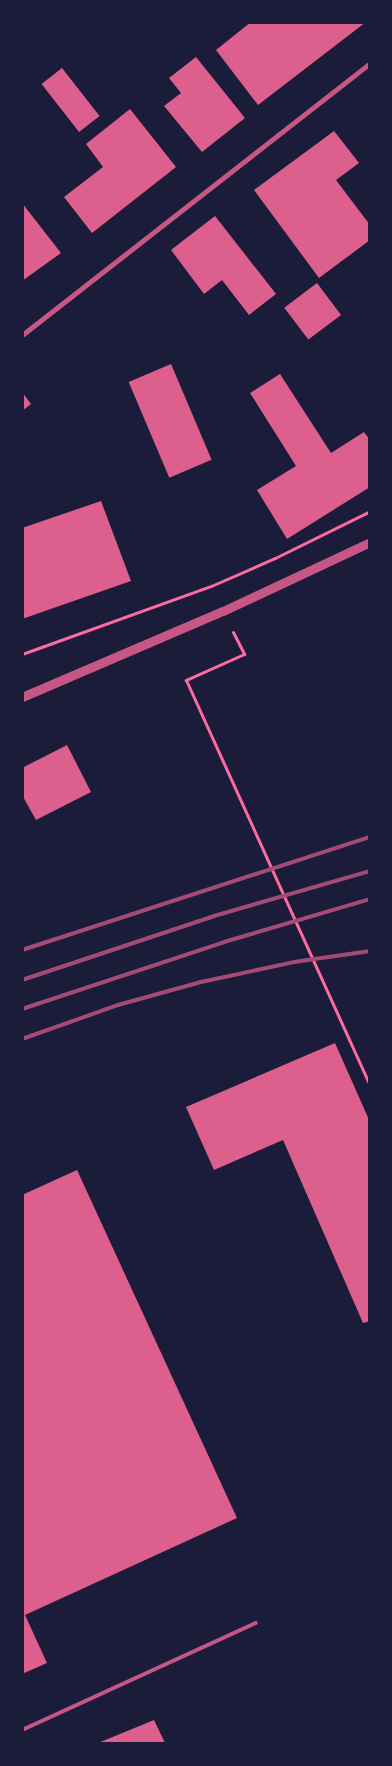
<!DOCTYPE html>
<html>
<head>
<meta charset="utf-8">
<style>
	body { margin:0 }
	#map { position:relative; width:392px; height:1766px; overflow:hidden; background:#1b1b3a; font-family:Signika,sans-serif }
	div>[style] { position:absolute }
	.building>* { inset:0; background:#dd5f8e; transform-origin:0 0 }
	.path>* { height:3px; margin:-1.5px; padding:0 1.5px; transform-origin:1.5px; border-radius:1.5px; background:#ff6b9d }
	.service>* { height:4px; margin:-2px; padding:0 2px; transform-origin:2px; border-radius:2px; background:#c65784 }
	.minor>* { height:5px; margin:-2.5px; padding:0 2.5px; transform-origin:2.5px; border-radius:2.5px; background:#c65784 }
	.tertiary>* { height:9px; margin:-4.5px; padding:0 4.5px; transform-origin:4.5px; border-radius:4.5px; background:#c65784 }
	.rail>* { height:4px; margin:-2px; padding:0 2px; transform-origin:2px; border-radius:2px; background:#a44b75 }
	span { translate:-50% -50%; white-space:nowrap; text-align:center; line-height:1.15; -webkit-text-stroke:5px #1b1b3a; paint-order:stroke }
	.frame { position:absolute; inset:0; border:24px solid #1b1b3a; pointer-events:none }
</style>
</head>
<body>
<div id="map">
	<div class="building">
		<i style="clip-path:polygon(251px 22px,366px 22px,258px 105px,216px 50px)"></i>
		<i style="clip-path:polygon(196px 57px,245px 118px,202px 152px,164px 106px,181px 93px,169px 78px)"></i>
		<i style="left:62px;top:68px;width:61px;height:26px;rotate:52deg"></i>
		<i style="clip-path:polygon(130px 109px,176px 167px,92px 233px,64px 197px,103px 167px,86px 144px)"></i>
		<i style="clip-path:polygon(334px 131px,359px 163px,336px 180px,370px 225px,370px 240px,319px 278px,254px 190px)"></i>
		<i style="clip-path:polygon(22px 203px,61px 253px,22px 281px)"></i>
		<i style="clip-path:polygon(215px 216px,276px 294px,249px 315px,222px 280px,204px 294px,171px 250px)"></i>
		<i style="left:317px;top:283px;width:40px;height:41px;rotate:53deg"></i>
		<i style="left:171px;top:364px;width:104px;height:46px;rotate:67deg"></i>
		<i style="clip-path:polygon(280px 374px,331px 453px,364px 432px,370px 440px,370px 487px,287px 539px,257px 490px,296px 466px,250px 393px)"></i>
		<i style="clip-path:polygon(22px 392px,31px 404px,22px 411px)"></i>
		<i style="clip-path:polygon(101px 501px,131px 581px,22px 619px,22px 528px)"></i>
		<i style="clip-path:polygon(67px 745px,91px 792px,36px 820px,22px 795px,22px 768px)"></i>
		<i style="clip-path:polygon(335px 1043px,370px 1122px,370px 1321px,363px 1323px,283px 1140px,214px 1170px,186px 1107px)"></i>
		<i style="clip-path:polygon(77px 1170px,237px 1518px,25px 1615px,47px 1663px,22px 1674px,22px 1195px)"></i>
		<i style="clip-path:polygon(154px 1720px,165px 1743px,98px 1743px)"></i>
	</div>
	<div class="path">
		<i style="left:233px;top:632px;width:25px;rotate:63deg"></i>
		<i style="left:244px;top:654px;width:64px;rotate:155.9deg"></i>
		<i style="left:186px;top:680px;width:445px;rotate:65.6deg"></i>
		<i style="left:22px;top:654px;width:201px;rotate:-19.8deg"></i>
		<i style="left:211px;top:586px;width:70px;rotate:-23.6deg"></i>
		<i style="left:275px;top:558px;width:106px;rotate:-26.3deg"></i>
	</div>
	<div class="service">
		<i style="left:22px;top:1730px;width:257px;rotate:-24.6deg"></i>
	</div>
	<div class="minor">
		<i style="left:22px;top:335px;width:442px;rotate:-38deg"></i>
	</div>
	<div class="tertiary">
		<i style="left:22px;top:697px;width:219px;rotate:-23.2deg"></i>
		<i style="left:223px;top:611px;width:162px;rotate:-25.1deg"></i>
	</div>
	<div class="rail">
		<i style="left:22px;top:950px;width:366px;rotate:-18deg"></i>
		<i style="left:22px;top:980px;width:202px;rotate:-18.4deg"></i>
		<i style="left:214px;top:916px;width:162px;rotate:-16.1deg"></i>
		<i style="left:22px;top:1009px;width:213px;rotate:-18.3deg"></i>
		<i style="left:224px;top:942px;width:152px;rotate:-16.4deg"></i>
		<i style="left:22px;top:1039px;width:102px;rotate:-19.5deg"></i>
		<i style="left:118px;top:1005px;width:86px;rotate:-15.5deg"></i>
		<i style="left:201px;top:982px;width:95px;rotate:-12.1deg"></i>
		<i style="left:294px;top:962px;width:77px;rotate:-8.2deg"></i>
	</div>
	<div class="frame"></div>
</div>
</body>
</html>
